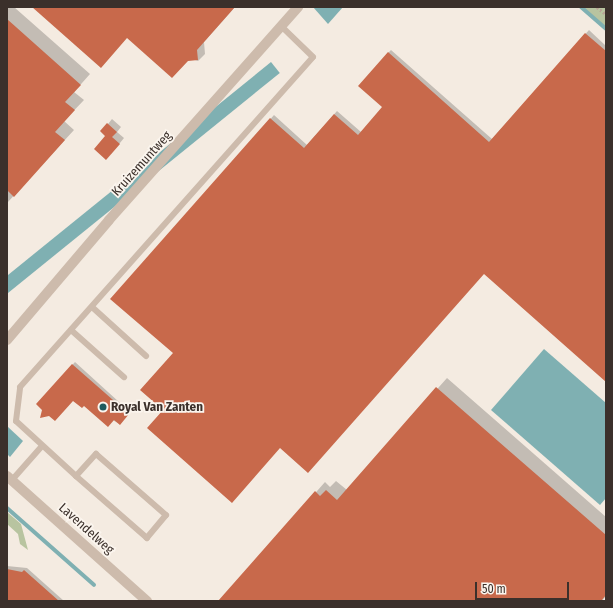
<!DOCTYPE html>
<html>
<head>
<meta charset="utf-8">
<style>
	body { margin:0 }
	#map { position:relative; width:613px; height:608px; overflow:hidden; background:#f4ebe1; font-family:"Fira Sans Condensed",sans-serif }
	div>[style] { position:absolute }
	.green>* { inset:0; background:#b8c4a0 }
	.water>* { inset:0; background:#7fb0b2; transform-origin:0 0 }
	.shadow>* { inset:0; background:#0003 }
	.stream>* { height:4px; margin:-2px; padding:0 2px; transform-origin:2px; border-radius:2px; background:#7fb0b2 }
	.building>* { inset:0; background:#c8694b }
	.path>* { height:2.5px; margin-top:-1.25px; transform-origin:0; background:repeating-linear-gradient(90deg,#b9a596 0 2px,transparent 0 4px) }
	.lane>* { height:6px; margin:-3px; padding:0 3px; transform-origin:3px; border-radius:3px; background:#cdbbac }
	.street>* { height:10px; margin:-5px; padding:0 5px; transform-origin:5px; border-radius:5px; background:#cdbbac }
	.dots>* { width:11px; height:11px; translate:-50% -50%; box-sizing:border-box; border:2px solid #fbf5ee; border-radius:50% }
	span { translate:-50% -50%; white-space:nowrap; text-align:center; line-height:1.15; -webkit-text-stroke:3.5px #fbf5ee; paint-order:stroke }
	.street-label { font-size:13px; color:#3b302b }
	.poi-label { font-size:13px; color:#3b302b; font-weight:700 }
	.left { translate:0 -50%; text-align:left }
	.frame { position:absolute; inset:0; border:8px solid #3b302b; pointer-events:none }
	.scale { position:absolute; left:475px; top:582px; width:94px; height:18px; box-sizing:border-box; border:2px solid #3b302b; border-top:0; padding-left:5px; font-size:12px; line-height:14px; white-space:nowrap; color:#3b302b; -webkit-text-stroke:3px #fbf5ee; paint-order:stroke }
</style>
</head>
<body>
<div id="map">
	<div class="green">
		<i style="clip-path:polygon(580px 7px,606px 7px,606px 30px)"></i>
		<i style="clip-path:polygon(7px 512px,21px 524px,28px 550px,20px 544px,18px 534px,7px 524px)"></i>
	</div>
	<div class="water">
		<i style="clip-path:polygon(313px 7px,343px 7px,328px 24px)"></i>
		<i style="left:271px;top:62px;width:14px;height:397px;rotate:51deg"></i>
		<i style="clip-path:polygon(544px 349px,606px 403px,606px 498px,600px 505px,491px 410px)"></i>
		<i style="clip-path:polygon(7px 426px,23px 441px,10px 457px,7px 454px)"></i>
	</div>
	<div class="shadow">
		<i style="clip-path:polygon(7px 7px,14px 7px,90px 74px,74px 92px,84px 100px,64px 121px,74px 130px,8px 202px)"></i>
		<i style="clip-path:polygon(33px 7px,235px 7px,204px 42px,205px 54px,198px 61px)"></i>
		<i style="clip-path:polygon(589px 30px,606px 46px,606px 381px,484px 273px,280px 447px,164px 410px,174px 353px,112px 299px,274px 115px,307px 145px,337px 111px,361px 132px,384px 107px,388px 53px,391px 50px,492px 139px)"></i>
		<i style="clip-path:polygon(112px 119px,121px 127px,117px 132px,124px 138px,111px 154px,107px 136px,108px 124px)"></i>
		<i style="clip-path:polygon(75px 362px,130px 412px,120px 424px,73px 399px,43px 409px,37px 404px)"></i>
		<i style="clip-path:polygon(447px 378px,606px 517px,606px 596px,602px 601px,220px 601px,325px 482px,330px 487px,336px 481px,347px 490px)"></i>
		<i style="clip-path:polygon(7px 566px,27px 568px,64px 601px,7px 601px)"></i>
	</div>
	<div class="stream">
		<i style="left:581px;top:7px;width:33px;rotate:41deg"></i>
		<i style="left:7px;top:508px;width:116px;rotate:41.5deg"></i>
	</div>
	<div class="building">
		<i style="clip-path:polygon(32px 7px,235px 7px,197px 50px,198px 60px,188px 61px,172px 78px,127px 38px,101px 68px)"></i>
		<i style="clip-path:polygon(7px 19px,81px 85px,65px 102px,75px 110px,55px 132px,65px 140px,14px 197px,7px 190px)"></i>
		<i style="clip-path:polygon(585px 33px,606px 51px,606px 382px,484px 274px,308px 473px,280px 448px,232px 503px,147px 428px,163px 410px,140px 390px,173px 353px,110px 299px,270px 118px,304px 148px,334px 114px,358px 135px,382px 107px,358px 86px,388px 52px,489px 142px)"></i>
		<i style="clip-path:polygon(107px 123px,117px 132px,112px 137px,120px 144px,106px 160px,94px 149px,105px 136px,100px 131px)"></i>
		<i style="clip-path:polygon(72px 364px,129px 414px,120px 425px,114px 420px,108px 427px,84px 406px,82px 408px,73px 401px,55px 421px,49px 416px,40px 418px,42px 410px,36px 404px)"></i>
		<i style="clip-path:polygon(436px 387px,606px 535px,606px 595px,601px 601px,218px 601px,315px 491px,320px 496px,326px 490px,337px 500px)"></i>
		<i style="clip-path:polygon(7px 569px,22px 572px,24px 570px,59px 601px,7px 601px)"></i>
	</div>
	<div class="path">
		<i style="left:597px;top:7px;width:11px;rotate:38deg"></i>
	</div>
	<div class="lane">
		<i style="left:92px;top:307px;width:73px;rotate:42.2deg"></i>
		<i style="left:71px;top:330px;width:71px;rotate:41.6deg"></i>
		<i style="left:76px;top:476px;width:30px;rotate:-48deg"></i>
		<i style="left:96px;top:454px;width:93px;rotate:41.1deg"></i>
		<i style="left:166px;top:515px;width:30px;rotate:130deg"></i>
		<i style="left:147px;top:538px;width:94px;rotate:-138.9deg"></i>
		<i style="left:76px;top:476px;width:81px;rotate:-137.5deg"></i>
		<i style="left:16px;top:421px;width:34px;rotate:-83deg"></i>
		<i style="left:20px;top:387px;width:441px;rotate:-48.4deg"></i>
		<i style="left:313px;top:57px;width:45px;rotate:-135.9deg"></i>
		<i style="left:12px;top:480px;width:45px;rotate:-48.6deg"></i>
	</div>
	<div class="street">
		<i style="left:7px;top:340px;width:157px;rotate:-49.6deg"></i>
		<i style="left:109px;top:220px;width:285px;rotate:-48.4deg"></i>
		<i style="left:7px;top:476px;width:188px;rotate:41.8deg"></i>
	</div>
	<div class="dots">
		<i style="left:103px;top:407px;background:#1f5a5e"></i>
	</div>
	<div class="street-label">
		<span style="left:142px;top:164px;rotate:-48deg">Kruizemuntweg</span>
		<span style="left:86px;top:529px;rotate:42deg">Lavendelweg</span>
	</div>
	<div class="poi-label">
		<span class="left" style="left:111px;top:407px">Royal Van Zanten</span>
	</div>
	<div class="frame"></div>
	<div class="scale">50 m</div>
</div>
</body>
</html>
